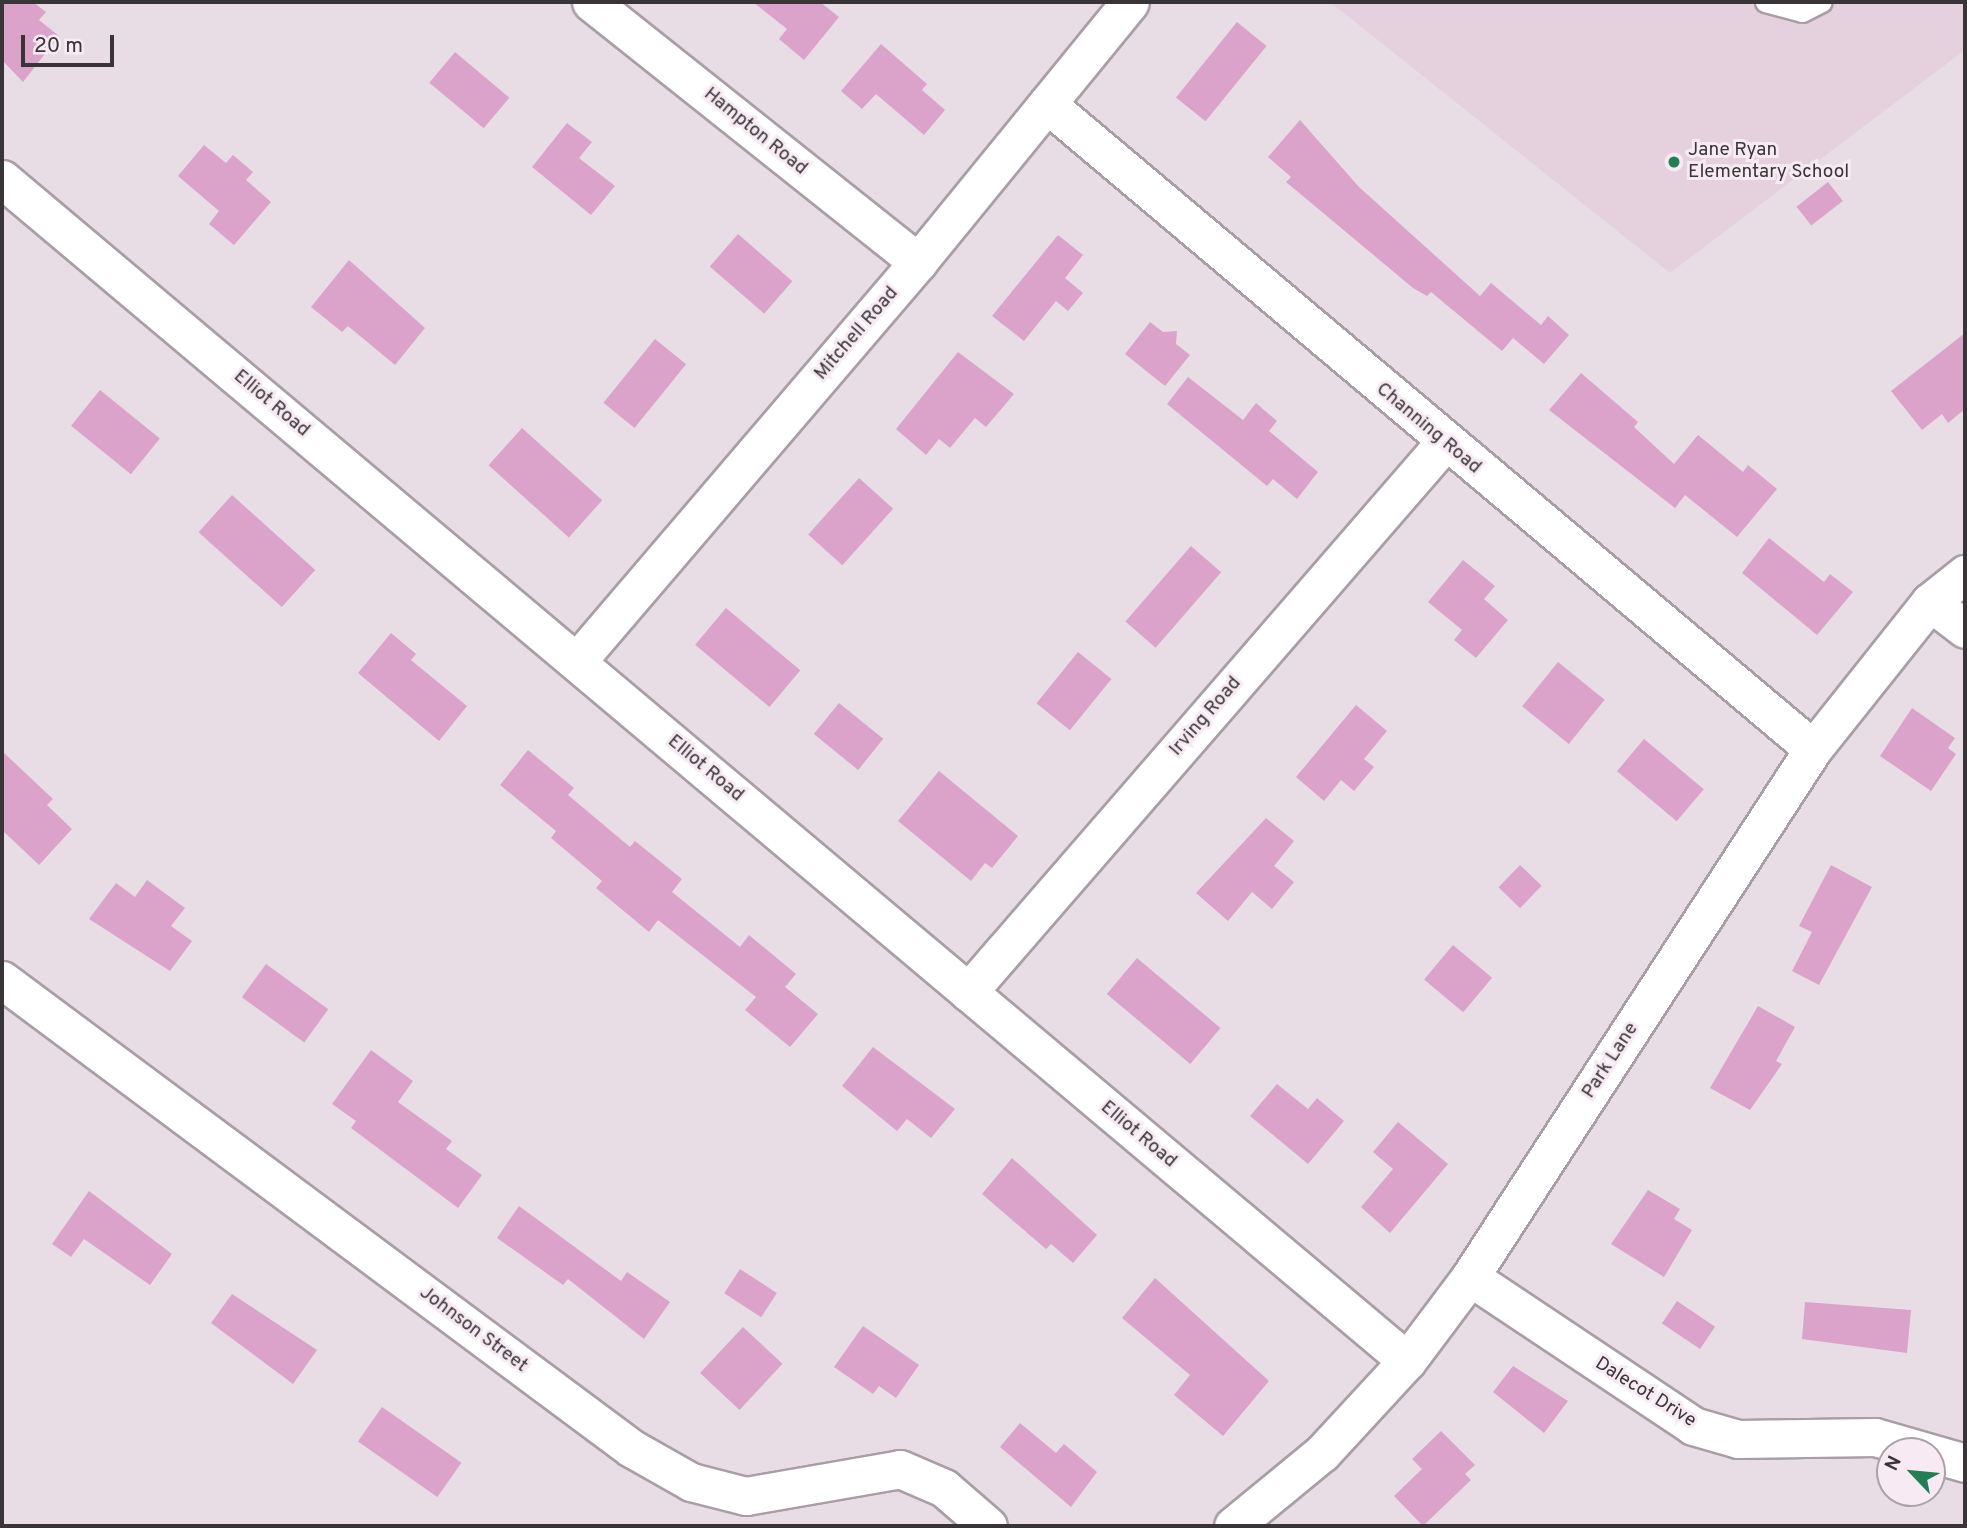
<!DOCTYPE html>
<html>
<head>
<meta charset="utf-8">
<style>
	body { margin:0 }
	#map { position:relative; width:1967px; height:1528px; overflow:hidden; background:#e9dde5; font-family:Overpass,sans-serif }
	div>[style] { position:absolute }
	.built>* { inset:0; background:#e5d1de }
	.building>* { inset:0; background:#dba3ca; transform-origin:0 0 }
	.roads { filter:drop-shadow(2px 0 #aa9ea6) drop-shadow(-2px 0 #aa9ea6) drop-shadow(0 2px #aa9ea6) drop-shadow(0 -2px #aa9ea6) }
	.service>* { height:19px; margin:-9.5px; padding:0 9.5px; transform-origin:9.5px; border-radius:9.5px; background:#fff }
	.minor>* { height:37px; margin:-18.5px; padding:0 18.5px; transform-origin:18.5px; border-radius:18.5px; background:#fff }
	.dots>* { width:19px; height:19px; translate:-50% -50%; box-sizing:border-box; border:4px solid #f7eaf2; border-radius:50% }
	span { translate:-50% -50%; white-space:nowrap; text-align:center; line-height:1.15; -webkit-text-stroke:6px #f7eaf2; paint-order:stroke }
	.street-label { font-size:19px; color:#393437 }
	.poi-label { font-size:19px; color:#393437 }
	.left { translate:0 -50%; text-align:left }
	.frame { position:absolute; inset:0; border:4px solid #393437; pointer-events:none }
	.north { position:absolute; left:1876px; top:1437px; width:70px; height:70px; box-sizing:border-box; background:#f7eaf2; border:2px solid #aba1a7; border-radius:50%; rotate:296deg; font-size:19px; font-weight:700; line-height:28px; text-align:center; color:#393437 }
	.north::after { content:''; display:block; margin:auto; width:24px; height:32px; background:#227e54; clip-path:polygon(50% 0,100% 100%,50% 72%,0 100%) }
	.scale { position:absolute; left:21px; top:35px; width:93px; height:32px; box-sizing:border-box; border:4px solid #393437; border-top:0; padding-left:9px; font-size:21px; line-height:24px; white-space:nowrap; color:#393437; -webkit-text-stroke:5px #f7eaf2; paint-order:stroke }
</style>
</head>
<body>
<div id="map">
	<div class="built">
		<i style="clip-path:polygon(1330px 2px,1965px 2px,1965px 50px,1670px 273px)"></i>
	</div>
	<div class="building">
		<i style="clip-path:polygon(2px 2px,33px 2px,46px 12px,39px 20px,59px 36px,23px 82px,2px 60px)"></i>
		<i style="clip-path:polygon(753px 2px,820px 2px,839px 17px,804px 60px,779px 39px,787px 29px)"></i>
		<i style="left:1237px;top:22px;width:38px;height:97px;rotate:39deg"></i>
		<i style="clip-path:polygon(881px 44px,927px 84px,922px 90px,945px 110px,924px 135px,876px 94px,862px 109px,841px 91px)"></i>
		<i style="left:455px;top:52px;width:71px;height:40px;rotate:40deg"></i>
		<i style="clip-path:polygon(1300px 120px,1359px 187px,1480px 296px,1491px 283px,1541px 325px,1548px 316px,1569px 335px,1544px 364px,1513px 338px,1502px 351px,1431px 292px,1427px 296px,1413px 288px,1286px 182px,1291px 177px,1268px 157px)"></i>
		<i style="clip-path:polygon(567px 123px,592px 142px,579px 158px,615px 186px,591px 215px,532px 167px)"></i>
		<i style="clip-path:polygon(204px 145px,226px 163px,233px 155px,253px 172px,246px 180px,271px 202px,234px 245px,209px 224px,219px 211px,178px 176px)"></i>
		<i style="left:1828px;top:182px;width:24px;height:40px;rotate:52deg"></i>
		<i style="left:738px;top:234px;width:72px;height:43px;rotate:41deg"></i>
		<i style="clip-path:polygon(1058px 235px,1083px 255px,1065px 278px,1083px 293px,1068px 311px,1056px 301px,1024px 341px,992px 316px)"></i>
		<i style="clip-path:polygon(349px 260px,425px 328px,395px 365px,348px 326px,342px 332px,311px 307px)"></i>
		<i style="clip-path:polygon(1150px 322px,1163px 332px,1177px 331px,1176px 344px,1190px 355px,1165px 386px,1125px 354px)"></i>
		<i style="clip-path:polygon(1965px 333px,1965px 409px,1948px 423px,1942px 414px,1922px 430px,1891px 391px)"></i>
		<i style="left:655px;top:339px;width:40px;height:82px;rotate:39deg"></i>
		<i style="clip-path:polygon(958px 352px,1014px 394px,986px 427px,975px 418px,950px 448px,939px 439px,926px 455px,896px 429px)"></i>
		<i style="clip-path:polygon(1581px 373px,1638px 422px,1634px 427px,1674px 464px,1698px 435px,1743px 472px,1748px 465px,1777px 489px,1737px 537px,1685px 495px,1675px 508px,1549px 410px)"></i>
		<i style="clip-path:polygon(1188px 377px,1243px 420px,1256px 403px,1277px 421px,1269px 431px,1318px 472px,1297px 499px,1273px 479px,1267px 486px,1167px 404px)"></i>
		<i style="left:100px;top:390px;width:77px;height:46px;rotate:39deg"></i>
		<i style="left:522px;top:428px;width:108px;height:50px;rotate:42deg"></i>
		<i style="left:859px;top:478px;width:46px;height:76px;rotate:42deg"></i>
		<i style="left:232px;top:495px;width:112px;height:50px;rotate:42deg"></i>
		<i style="clip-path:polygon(1769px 538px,1824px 582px,1830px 574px,1853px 592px,1817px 635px,1742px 573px)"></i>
		<i style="left:1191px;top:546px;width:40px;height:100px;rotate:41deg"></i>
		<i style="clip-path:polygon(1463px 560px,1495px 586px,1484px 599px,1508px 620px,1476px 658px,1454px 640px,1462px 630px,1428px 602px)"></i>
		<i style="left:726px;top:608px;width:97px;height:48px;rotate:40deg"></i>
		<i style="clip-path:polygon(391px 633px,416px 654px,411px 660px,467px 706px,439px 741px,358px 673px)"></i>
		<i style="left:1078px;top:652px;width:43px;height:66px;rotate:39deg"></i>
		<i style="left:1558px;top:662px;width:60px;height:57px;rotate:39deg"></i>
		<i style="left:839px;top:703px;width:57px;height:40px;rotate:39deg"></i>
		<i style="clip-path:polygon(1356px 705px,1387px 731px,1364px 759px,1374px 767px,1354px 791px,1341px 780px,1324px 801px,1296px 777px)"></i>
		<i style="clip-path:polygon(1912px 708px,1955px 738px,1948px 748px,1956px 754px,1931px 791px,1880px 756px)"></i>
		<i style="left:1644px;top:739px;width:78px;height:42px;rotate:40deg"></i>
		<i style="clip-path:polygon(528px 750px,574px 788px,568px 795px,630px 847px,635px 841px,682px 879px,672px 892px,740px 947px,749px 935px,796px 974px,785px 987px,818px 1014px,790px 1047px,745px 1010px,756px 997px,658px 920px,649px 932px,596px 888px,602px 881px,551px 838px,556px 831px,500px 785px)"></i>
		<i style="clip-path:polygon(2px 751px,53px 799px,47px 805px,72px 829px,39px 865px,2px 830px)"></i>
		<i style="clip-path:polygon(939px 771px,1018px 836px,992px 868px,985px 863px,971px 881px,898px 821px)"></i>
		<i style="clip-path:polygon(1266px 818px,1294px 841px,1274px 866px,1294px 882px,1272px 909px,1252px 892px,1228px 921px,1196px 893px)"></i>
		<i style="left:1520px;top:865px;width:30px;height:31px;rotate:44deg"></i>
		<i style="clip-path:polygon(1831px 865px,1872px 887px,1819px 985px,1792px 971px,1812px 932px,1799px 926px)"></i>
		<i style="clip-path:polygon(147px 880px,185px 908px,171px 926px,192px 941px,170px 971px,89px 919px,116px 883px,135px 897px)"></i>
		<i style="left:1453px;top:945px;width:51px;height:45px;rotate:40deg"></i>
		<i style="left:1137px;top:958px;width:109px;height:47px;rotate:40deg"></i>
		<i style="left:266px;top:964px;width:77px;height:41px;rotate:36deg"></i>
		<i style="clip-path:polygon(1758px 1006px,1795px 1027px,1776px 1061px,1782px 1064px,1750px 1110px,1710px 1088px)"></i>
		<i style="clip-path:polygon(873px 1047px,955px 1109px,931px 1138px,907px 1119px,897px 1131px,842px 1086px)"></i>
		<i style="clip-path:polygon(371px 1050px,413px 1081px,398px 1102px,452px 1141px,446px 1149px,482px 1175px,458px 1208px,351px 1128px,356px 1121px,332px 1104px)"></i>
		<i style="clip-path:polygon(1277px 1084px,1308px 1109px,1317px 1098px,1344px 1121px,1308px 1164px,1250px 1116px)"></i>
		<i style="clip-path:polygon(1398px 1122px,1448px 1164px,1390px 1233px,1361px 1207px,1393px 1169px,1373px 1152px)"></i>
		<i style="clip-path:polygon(1012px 1158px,1097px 1235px,1073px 1263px,1051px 1244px,1046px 1249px,982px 1194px)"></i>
		<i style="clip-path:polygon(1648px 1190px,1680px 1209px,1674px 1219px,1692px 1230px,1664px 1277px,1611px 1244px)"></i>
		<i style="clip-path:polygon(89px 1191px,172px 1254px,150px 1285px,84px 1239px,71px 1257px,52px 1244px)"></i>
		<i style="clip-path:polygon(519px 1206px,621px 1281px,627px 1272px,670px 1302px,644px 1339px,568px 1279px,563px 1285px,497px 1238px)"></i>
		<i style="left:740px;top:1269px;width:44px;height:29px;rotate:33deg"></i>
		<i style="clip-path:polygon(1155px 1278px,1269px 1381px,1223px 1436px,1174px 1395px,1190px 1375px,1122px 1318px)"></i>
		<i style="clip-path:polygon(232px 1294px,317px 1350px,293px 1384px,211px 1323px)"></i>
		<i style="left:1677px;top:1301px;width:46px;height:27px;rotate:34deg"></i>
		<i style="clip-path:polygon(1805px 1302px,1911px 1310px,1907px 1353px,1802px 1339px)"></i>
		<i style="clip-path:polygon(863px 1326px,919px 1365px,896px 1398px,879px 1386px,873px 1394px,834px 1367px)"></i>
		<i style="left:743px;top:1327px;width:54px;height:63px;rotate:43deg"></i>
		<i style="clip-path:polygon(1513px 1366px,1568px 1401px,1544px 1433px,1493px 1392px)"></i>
		<i style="left:382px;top:1407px;width:97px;height:42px;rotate:35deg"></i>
		<i style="clip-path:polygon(1020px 1423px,1056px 1453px,1064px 1444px,1097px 1472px,1071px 1507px,1000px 1447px)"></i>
		<i style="clip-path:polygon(1441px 1431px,1475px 1465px,1465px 1474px,1471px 1480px,1423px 1526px,1394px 1496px,1422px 1469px,1412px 1459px)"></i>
	</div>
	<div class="roads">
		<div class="service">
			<i style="left:1765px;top:2px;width:38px;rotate:15deg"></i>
			<i style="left:1802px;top:12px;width:22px;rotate:-27deg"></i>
		</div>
		<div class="minor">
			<i style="left:591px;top:2px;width:418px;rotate:38.5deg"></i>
			<i style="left:1047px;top:104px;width:1001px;rotate:40.1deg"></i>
			<i style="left:2px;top:179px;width:1836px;rotate:40.07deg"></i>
			<i style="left:1930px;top:602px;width:44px;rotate:37.6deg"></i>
			<i style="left:578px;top:660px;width:523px;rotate:-49.49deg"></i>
			<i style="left:918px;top:262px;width:335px;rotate:-50.8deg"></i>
			<i style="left:2px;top:980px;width:784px;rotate:36.65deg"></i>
			<i style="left:631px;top:1448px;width:69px;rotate:29.5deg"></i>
			<i style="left:691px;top:1482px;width:57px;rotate:14.3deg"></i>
			<i style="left:746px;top:1496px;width:156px;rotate:-9.9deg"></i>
			<i style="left:900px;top:1469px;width:48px;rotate:23.4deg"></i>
			<i style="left:944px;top:1488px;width:58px;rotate:40.8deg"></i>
			<i style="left:968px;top:992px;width:727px;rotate:-49.07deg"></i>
			<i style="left:1470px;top:1277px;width:268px;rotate:33.7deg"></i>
			<i style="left:1693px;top:1426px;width:47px;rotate:16.1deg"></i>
			<i style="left:1738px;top:1439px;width:137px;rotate:-0.8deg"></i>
			<i style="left:1875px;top:1437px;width:94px;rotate:16.1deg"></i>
			<i style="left:1233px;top:1526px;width:115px;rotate:-39.4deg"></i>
			<i style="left:1322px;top:1453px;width:125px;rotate:-47.3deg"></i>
			<i style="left:1407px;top:1361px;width:105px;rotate:-53.1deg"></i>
			<i style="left:1470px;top:1277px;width:630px;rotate:-56.99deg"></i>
			<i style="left:1813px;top:749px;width:188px;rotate:-51.5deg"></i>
			<i style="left:1930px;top:602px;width:45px;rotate:-38.7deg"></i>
		</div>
	</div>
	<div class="dots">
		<i style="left:1674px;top:162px;background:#227e54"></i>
	</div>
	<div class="street-label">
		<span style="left:755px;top:132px;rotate:39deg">Hampton Road</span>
		<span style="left:857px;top:334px;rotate:-49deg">Mitchell Road</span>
		<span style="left:271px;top:404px;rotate:40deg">Elliot Road</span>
		<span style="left:1428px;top:429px;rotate:40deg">Channing Road</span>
		<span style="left:1206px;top:717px;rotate:-49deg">Irving Road</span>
		<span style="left:705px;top:769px;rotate:40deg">Elliot Road</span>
		<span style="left:1611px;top:1061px;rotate:-57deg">Park Lane</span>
		<span style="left:1138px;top:1135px;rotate:40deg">Elliot Road</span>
		<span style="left:473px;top:1330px;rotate:37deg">Johnson Street</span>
		<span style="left:1645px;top:1393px;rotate:32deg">Dalecot Drive</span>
	</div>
	<div class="poi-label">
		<span class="left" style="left:1688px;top:162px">Jane Ryan<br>Elementary School</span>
	</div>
	<div class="frame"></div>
	<div class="north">N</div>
	<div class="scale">20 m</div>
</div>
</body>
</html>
